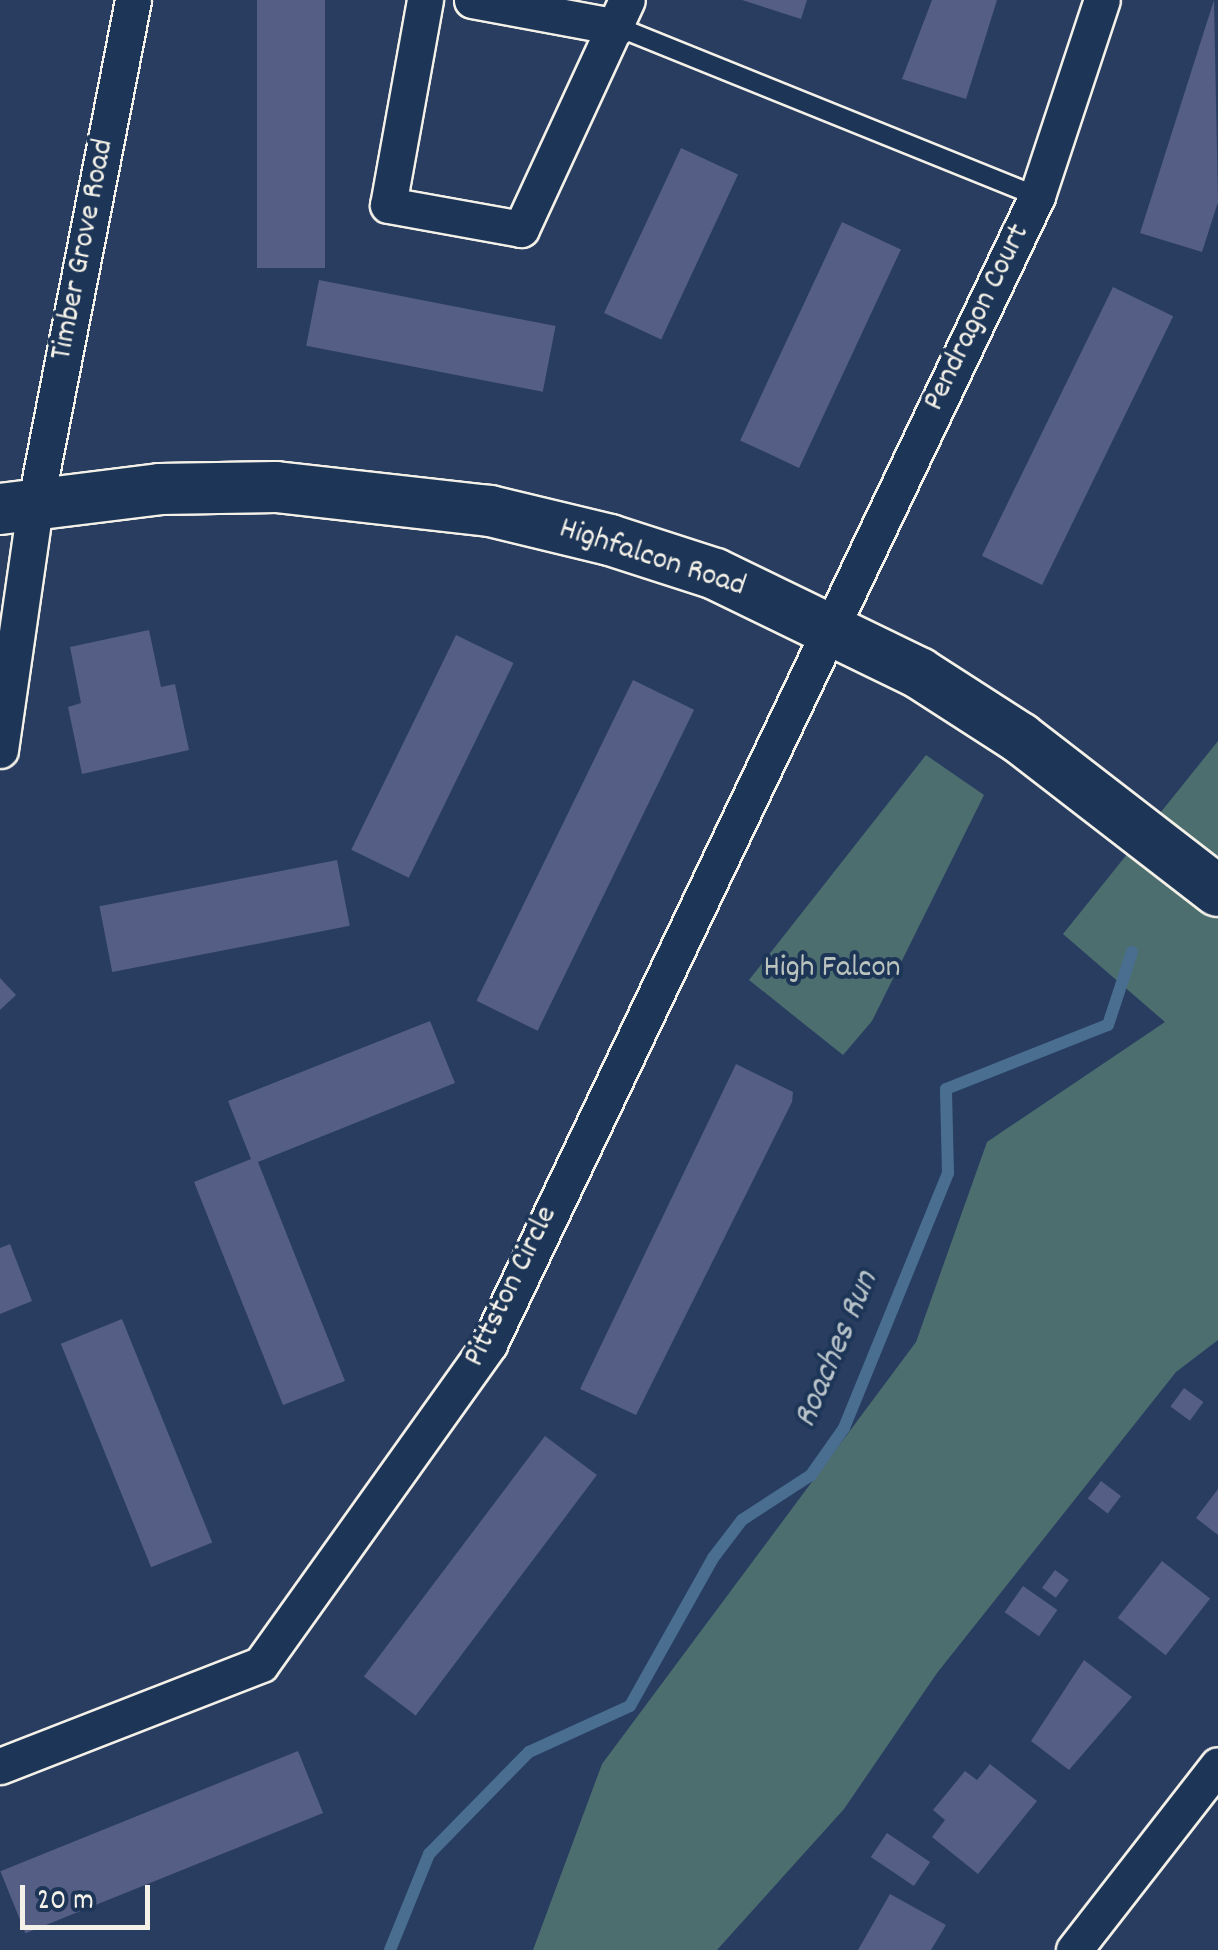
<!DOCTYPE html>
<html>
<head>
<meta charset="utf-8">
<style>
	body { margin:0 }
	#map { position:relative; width:1218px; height:1950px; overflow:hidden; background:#283d60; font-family:Dekko,sans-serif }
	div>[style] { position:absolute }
	.green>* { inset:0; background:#4d6e6f }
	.stream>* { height:12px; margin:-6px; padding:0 6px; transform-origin:6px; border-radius:6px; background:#496e90 }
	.building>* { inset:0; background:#555e84; transform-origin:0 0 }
	.roads { filter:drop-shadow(2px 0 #f4f1e8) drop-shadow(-2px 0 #f4f1e8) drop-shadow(0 2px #f4f1e8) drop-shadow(0 -2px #f4f1e8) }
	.lane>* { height:18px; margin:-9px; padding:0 9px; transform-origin:9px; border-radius:9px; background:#1d3557 }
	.street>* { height:35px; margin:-17.5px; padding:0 17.5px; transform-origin:17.5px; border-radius:17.5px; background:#1d3557 }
	.secondary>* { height:50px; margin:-25px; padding:0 25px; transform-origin:25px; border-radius:25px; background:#1d3557 }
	span { translate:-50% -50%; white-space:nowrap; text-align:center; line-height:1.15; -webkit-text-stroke:8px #1d3557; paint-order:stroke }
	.street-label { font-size:32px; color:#f4f1e8 }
	.park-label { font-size:32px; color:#bac3be }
	.water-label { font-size:35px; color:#b8c3c9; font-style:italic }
	.scale { position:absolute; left:20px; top:1885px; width:130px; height:45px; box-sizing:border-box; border:5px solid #f4f1e8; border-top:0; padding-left:12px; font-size:30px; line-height:35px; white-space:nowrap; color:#f4f1e8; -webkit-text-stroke:8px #1d3557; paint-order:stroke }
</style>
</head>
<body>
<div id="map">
	<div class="green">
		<i style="clip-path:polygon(1218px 741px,1218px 1340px,1176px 1372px,937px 1673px,844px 1809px,717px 1950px,533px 1950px,602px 1764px,916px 1342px,987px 1142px,1165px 1022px,1063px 934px)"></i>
		<i style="clip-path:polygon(926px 755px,984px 795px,872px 1021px,843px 1055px,749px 980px)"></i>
	</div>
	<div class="stream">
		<i style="left:390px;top:1950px;width:104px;rotate:-67.9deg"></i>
		<i style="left:429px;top:1854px;width:143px;rotate:-45.6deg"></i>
		<i style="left:529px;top:1752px;width:111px;rotate:-24.5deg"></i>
		<i style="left:630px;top:1706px;width:170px;rotate:-60.7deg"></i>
		<i style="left:713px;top:1558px;width:48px;rotate:-52.7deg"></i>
		<i style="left:742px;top:1520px;width:82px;rotate:-33.1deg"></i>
		<i style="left:811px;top:1475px;width:57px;rotate:-54.9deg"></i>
		<i style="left:844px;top:1428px;width:275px;rotate:-67.8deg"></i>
		<i style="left:948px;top:1173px;width:84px;rotate:-91.4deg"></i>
		<i style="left:946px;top:1089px;width:174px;rotate:-21.6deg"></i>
		<i style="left:1108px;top:1025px;width:77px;rotate:-71.8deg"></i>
	</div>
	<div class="building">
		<i style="left:257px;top:0;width:68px;height:268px"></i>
		<i style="clip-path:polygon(742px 0,807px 0,801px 19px)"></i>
		<i style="clip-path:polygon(932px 0,997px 0,966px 99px,902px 79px)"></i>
		<i style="clip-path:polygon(1214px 0,1218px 202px,1202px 252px,1140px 233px)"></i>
		<i style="left:681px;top:148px;width:63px;height:182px;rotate:25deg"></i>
		<i style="left:842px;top:222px;width:65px;height:241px;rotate:25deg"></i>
		<i style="left:319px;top:280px;width:241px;height:67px;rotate:11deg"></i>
		<i style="left:1113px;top:287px;width:67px;height:299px;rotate:26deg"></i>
		<i style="clip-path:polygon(149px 630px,161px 687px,175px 684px,189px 750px,82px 774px,68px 707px,81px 703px,70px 647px)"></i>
		<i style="left:456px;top:635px;width:64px;height:239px;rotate:26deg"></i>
		<i style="left:633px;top:680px;width:68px;height:357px;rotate:26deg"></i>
		<i style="left:337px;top:860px;width:67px;height:242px;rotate:79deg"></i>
		<i style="clip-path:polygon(0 978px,16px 995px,0 1010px)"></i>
		<i style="clip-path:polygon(430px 1021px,455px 1083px,258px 1162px,345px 1381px,283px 1405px,194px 1182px,251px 1159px,228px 1101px)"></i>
		<i style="clip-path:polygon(736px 1064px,793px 1092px,792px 1102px,636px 1415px,580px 1389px)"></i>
		<i style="clip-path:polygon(10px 1244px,32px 1301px,0 1314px,0 1248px)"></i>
		<i style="left:122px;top:1319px;width:241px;height:66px;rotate:68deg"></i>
		<i style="left:1184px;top:1388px;width:24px;height:23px;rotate:36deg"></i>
		<i style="left:545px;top:1436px;width:65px;height:301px;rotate:37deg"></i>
		<i style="left:1101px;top:1481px;width:25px;height:22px;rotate:37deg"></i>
		<i style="clip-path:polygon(1218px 1489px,1218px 1535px,1196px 1518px)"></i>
		<i style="left:1162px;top:1561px;width:61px;height:72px;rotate:38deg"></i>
		<i style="left:1055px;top:1570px;width:17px;height:22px;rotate:36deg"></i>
		<i style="left:1023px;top:1586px;width:42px;height:32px;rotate:35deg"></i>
		<i style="clip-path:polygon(1084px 1660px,1132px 1697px,1069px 1770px,1031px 1741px)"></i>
		<i style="left:298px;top:1751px;width:67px;height:321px;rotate:68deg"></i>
		<i style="clip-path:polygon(990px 1764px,1037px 1801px,978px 1874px,932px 1837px,945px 1820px,933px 1810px,965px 1771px,977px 1780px)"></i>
		<i style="left:887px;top:1833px;width:52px;height:29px;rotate:34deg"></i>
		<i style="clip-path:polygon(890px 1894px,946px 1925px,931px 1950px,858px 1950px)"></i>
	</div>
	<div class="roads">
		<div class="lane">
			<i style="left:618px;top:27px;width:452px;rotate:22deg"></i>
		</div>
		<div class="street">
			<i style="left:425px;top:0;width:208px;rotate:100.2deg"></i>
			<i style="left:388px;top:205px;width:135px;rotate:10.2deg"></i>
			<i style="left:521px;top:229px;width:252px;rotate:-65.2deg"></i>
			<i style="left:472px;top:0;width:148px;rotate:10.5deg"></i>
			<i style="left:0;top:750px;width:253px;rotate:-81.8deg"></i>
			<i style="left:36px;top:500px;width:509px;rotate:-79.02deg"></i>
			<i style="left:0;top:1766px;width:280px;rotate:-21.3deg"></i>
			<i style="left:261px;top:1664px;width:393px;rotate:-54.5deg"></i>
			<i style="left:489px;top:1344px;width:1272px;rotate:-64.48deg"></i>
			<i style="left:1037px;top:196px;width:206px;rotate:-71.7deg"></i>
			<i style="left:1074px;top:1950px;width:234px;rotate:-52.1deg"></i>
		</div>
		<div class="secondary">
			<i style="left:0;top:509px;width:161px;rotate:-7.1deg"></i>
			<i style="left:160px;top:489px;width:116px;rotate:-1deg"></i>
			<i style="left:276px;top:487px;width:215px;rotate:6.4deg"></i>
			<i style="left:490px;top:511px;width:123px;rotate:13.6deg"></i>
			<i style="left:610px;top:540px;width:110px;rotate:17.9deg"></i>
			<i style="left:715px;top:574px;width:227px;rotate:25.9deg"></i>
			<i style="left:919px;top:673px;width:120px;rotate:32.8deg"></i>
			<i style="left:1020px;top:738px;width:250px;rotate:37.7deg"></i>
		</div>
	</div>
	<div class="street-label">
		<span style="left:84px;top:250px;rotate:-79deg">Timber Grove Road</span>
		<span style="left:978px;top:318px;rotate:-64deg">Pendragon Court</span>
		<span style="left:652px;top:559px;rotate:18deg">Highfalcon Road</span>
		<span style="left:512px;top:1287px;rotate:-64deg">Pittston Circle</span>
	</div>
	<div class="park-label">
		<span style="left:832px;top:969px">High Falcon</span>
	</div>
	<div class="water-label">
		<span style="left:837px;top:1350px;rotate:-67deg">Roaches Run</span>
	</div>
	<div class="scale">20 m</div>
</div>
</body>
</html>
